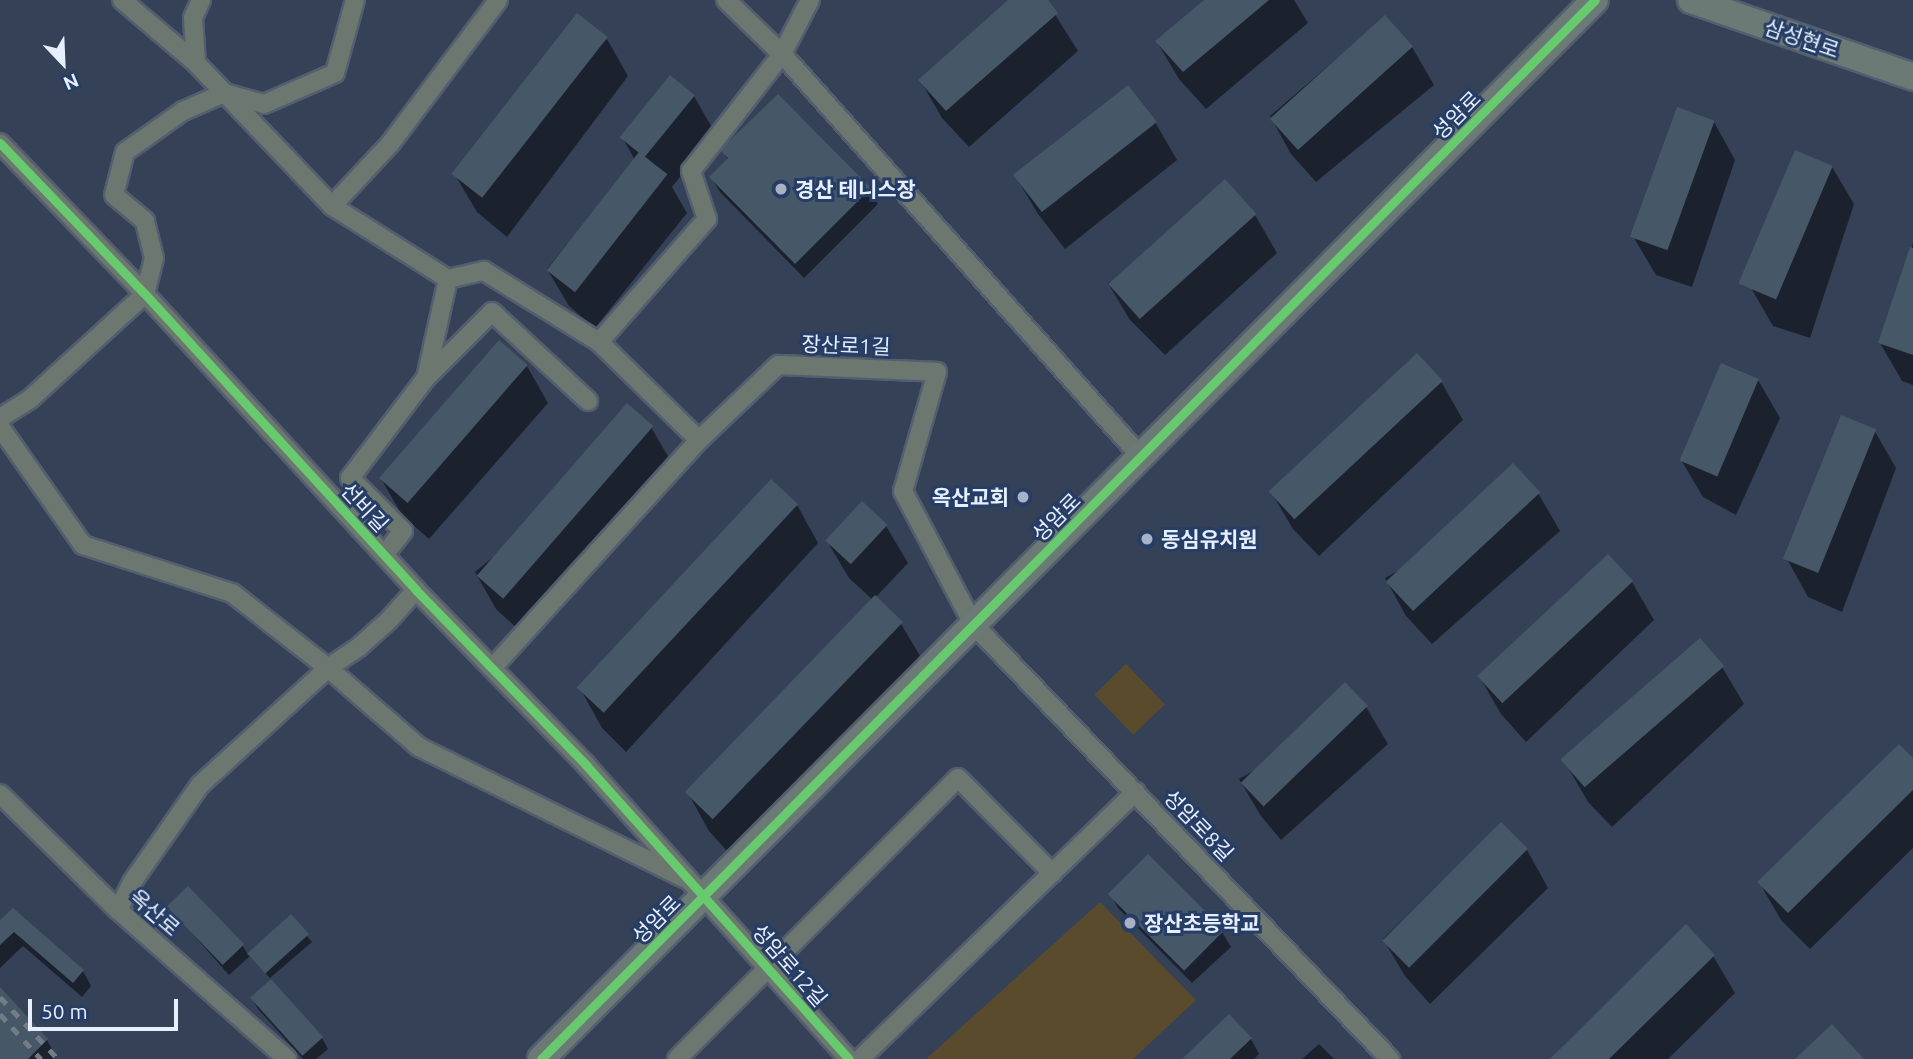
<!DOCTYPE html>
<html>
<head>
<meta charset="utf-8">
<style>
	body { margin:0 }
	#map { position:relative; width:1913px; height:1059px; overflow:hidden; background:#344157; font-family:Ubuntu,"Noto Sans KR",sans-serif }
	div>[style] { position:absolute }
	.green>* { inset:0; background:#5b4b2d; transform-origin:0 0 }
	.shadow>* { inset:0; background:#0007 }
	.building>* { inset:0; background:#465768; transform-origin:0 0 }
	.roads { filter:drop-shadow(2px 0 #535e6f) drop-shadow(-2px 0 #535e6f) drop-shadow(0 2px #535e6f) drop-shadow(0 -2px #535e6f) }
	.street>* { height:18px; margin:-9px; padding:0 9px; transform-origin:9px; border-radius:9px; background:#6c7770 }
	.secondary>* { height:26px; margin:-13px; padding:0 13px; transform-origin:13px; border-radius:13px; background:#6c7a75 }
	.rail>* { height:5px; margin-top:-2.5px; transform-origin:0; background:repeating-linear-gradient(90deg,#747d83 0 9px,transparent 0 18px) }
	.cycleway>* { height:9px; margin:-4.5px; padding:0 4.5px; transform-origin:4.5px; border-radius:4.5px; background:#67ca6e }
	.dots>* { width:19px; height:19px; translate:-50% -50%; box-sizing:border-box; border:4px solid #263d65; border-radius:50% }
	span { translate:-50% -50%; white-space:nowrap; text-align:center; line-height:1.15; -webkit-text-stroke:6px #263d65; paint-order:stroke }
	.street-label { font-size:21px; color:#e6efff }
	.poi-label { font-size:21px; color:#e6efff; font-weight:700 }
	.left { translate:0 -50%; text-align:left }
	.right { translate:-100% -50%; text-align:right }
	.north { position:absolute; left:28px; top:28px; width:70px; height:70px; -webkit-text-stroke:5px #263d65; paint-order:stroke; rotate:157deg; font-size:19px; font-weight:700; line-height:28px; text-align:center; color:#e6efff }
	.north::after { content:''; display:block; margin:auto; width:24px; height:32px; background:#e6efff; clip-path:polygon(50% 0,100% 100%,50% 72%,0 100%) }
	.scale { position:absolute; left:28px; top:999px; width:150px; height:32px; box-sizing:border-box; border:4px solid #e6efff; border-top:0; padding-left:9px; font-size:21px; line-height:24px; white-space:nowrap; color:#e6efff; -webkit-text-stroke:5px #263d65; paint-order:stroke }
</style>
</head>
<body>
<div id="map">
	<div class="green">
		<i style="left:1126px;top:664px;width:56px;height:44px;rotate:46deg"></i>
		<i style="clip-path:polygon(1100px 902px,1196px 1000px,1133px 1059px,926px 1059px)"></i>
	</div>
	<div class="shadow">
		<i style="clip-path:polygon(1011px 0,1046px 0,1078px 51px,969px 147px,942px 118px,920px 80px)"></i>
		<i style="clip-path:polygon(1207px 0,1294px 0,1308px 23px,1206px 109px,1179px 79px,1157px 42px)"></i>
		<i style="clip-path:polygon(1385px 17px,1412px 47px,1434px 85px,1316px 182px,1291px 154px,1270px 116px)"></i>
		<i style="clip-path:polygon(607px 39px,628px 76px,507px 237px,477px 212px,455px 175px)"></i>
		<i style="clip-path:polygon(694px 96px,715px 133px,672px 187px,687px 213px,595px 328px,569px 306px,547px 269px,635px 160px,622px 137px)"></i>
		<i style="clip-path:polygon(778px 96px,870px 190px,878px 204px,804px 278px,720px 192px,711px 177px,728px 160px,723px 151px)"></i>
		<i style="clip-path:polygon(1155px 122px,1177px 160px,1065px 249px,1038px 214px,1016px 177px)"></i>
		<i style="clip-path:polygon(1714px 122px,1735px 160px,1692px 287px,1656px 275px,1634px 238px)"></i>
		<i style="clip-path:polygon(1832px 167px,1854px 204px,1810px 338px,1773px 326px,1751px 288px)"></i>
		<i style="clip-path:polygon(1255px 215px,1277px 253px,1165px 355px,1130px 320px,1108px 283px)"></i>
		<i style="clip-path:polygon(1913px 243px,1913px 385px,1902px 381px,1880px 343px)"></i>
		<i style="clip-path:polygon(1417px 355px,1442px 383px,1463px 420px,1319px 556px,1293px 529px,1271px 492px)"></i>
		<i style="clip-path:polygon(527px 366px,548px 403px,429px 539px,402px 515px,380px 477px)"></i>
		<i style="clip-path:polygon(1758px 380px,1780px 418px,1736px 515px,1703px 497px,1681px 460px)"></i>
		<i style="clip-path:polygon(651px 427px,673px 465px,521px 632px,496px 609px,475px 572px)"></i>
		<i style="clip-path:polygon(1874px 430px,1896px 468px,1842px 612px,1808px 597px,1787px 559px)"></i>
		<i style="clip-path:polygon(1538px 493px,1560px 531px,1432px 644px,1406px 616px,1385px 578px)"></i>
		<i style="clip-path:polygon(797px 505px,818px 543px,626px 752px,602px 728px,581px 690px)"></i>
		<i style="clip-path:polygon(886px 526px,908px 563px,875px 598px,901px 624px,923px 661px,734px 859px,709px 831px,688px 793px,873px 600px,849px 578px,827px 541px)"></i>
		<i style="clip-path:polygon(1608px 556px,1632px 582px,1654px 620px,1526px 742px,1501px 714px,1479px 676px)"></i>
		<i style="clip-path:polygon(1722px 667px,1744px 704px,1612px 827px,1588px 802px,1566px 764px)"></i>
		<i style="clip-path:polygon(1366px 707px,1388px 744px,1281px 840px,1261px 816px,1239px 779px)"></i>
		<i style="clip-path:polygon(1913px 761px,1913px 848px,1810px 949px,1781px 920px,1759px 882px)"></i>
		<i style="clip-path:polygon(1501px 824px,1527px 850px,1548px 888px,1430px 1004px,1405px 976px,1383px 939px)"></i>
		<i style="clip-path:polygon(1110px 893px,1222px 932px,1231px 947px,1192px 983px,1118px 908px)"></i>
		<i style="clip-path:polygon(167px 905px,243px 946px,248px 955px,291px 917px,312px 942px,270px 978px,250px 956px,229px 975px)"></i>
		<i style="clip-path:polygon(0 923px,83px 971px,91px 986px,82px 997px,23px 946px,0 968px)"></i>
		<i style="clip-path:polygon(1713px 956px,1735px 993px,1668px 1059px,1552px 1059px)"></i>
		<i style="clip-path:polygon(271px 982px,322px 1038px,328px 1049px,316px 1059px,303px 1059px,258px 1009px,252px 998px)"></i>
		<i style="clip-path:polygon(0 990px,47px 1040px,55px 1055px,52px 1059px,0 1059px)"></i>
		<i style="clip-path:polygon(1229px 1017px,1251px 1039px,1259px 1054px,1254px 1059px,1184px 1059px)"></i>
		<i style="clip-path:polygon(1319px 1044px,1334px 1059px,1302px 1059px)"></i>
	</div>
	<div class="building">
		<i style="clip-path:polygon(1008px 0,1048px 0,1058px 13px,946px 111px,918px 80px)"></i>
		<i style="clip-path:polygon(1204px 0,1269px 0,1183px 72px,1155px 41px)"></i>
		<i style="left:577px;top:13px;width:39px;height:204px;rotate:38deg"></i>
		<i style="left:1385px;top:15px;width:42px;height:155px;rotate:48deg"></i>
		<i style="left:670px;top:75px;width:32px;height:80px;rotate:39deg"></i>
		<i style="left:1128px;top:85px;width:47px;height:146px;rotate:52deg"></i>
		<i style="clip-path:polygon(778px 94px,871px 188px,795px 264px,709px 177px,728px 158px,721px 151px,726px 144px)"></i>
		<i style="left:1677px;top:107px;width:40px;height:138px;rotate:20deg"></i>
		<i style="left:1795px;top:150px;width:41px;height:145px;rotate:23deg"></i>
		<i style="left:639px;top:152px;width:36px;height:150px;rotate:38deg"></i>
		<i style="left:1225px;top:179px;width:47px;height:157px;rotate:48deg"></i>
		<i style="clip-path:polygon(1910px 247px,1913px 248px,1913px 355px,1878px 343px)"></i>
		<i style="left:499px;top:340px;width:38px;height:183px;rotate:41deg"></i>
		<i style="left:1417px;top:353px;width:38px;height:203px;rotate:47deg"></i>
		<i style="left:1721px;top:363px;width:41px;height:106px;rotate:23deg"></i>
		<i style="left:627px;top:403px;width:35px;height:229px;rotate:41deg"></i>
		<i style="left:1841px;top:415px;width:38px;height:155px;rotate:22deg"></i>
		<i style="left:1513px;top:463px;width:40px;height:174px;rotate:47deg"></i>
		<i style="left:771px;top:479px;width:37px;height:285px;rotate:43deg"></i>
		<i style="left:862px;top:501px;width:35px;height:54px;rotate:43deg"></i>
		<i style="left:1608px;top:554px;width:37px;height:179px;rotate:47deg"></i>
		<i style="left:875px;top:595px;width:39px;height:274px;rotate:44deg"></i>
		<i style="left:1700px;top:638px;width:37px;height:185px;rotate:49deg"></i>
		<i style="left:1345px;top:682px;width:33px;height:145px;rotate:46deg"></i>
		<i style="clip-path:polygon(1899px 744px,1913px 758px,1913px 790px,1788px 913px,1757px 882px)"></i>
		<i style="left:1501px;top:822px;width:38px;height:168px;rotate:45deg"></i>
		<i style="left:1148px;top:854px;width:108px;height:57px;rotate:45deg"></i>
		<i style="left:188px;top:886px;width:81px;height:30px;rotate:46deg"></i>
		<i style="clip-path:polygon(13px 908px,84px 970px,73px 983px,14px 932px,0 945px,0 920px)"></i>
		<i style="left:291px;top:914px;width:27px;height:59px;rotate:48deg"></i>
		<i style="clip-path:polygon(1686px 924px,1715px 955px,1609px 1059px,1550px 1059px)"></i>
		<i style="left:271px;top:979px;width:78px;height:28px;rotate:48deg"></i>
		<i style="clip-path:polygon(0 987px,48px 1039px,28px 1059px,0 1059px)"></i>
		<i style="clip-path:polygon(1229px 1014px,1252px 1038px,1230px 1059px,1182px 1059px)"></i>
		<i style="clip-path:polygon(1832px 1024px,1864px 1059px,1795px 1059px)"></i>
	</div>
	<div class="roads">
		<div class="street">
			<i style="left:122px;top:0;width:97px;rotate:40.4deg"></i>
			<i style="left:196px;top:63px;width:197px;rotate:46.4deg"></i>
			<i style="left:332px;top:206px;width:137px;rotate:32.2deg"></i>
			<i style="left:448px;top:279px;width:37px;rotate:-13deg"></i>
			<i style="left:484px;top:271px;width:135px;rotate:31.7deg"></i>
			<i style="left:599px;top:342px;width:140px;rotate:44.4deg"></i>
			<i style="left:699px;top:440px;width:307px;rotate:132.2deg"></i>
			<i style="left:726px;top:0;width:78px;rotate:44deg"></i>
			<i style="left:782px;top:54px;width:540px;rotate:48.3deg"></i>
			<i style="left:196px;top:63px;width:45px;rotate:-93.8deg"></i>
			<i style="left:193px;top:18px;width:20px;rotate:-66deg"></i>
			<i style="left:0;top:143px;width:209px;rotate:46.2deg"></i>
			<i style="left:145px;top:294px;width:401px;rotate:47.5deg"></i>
			<i style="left:416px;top:590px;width:244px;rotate:45.8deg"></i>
			<i style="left:586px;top:765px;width:394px;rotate:48.2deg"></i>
			<i style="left:332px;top:206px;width:85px;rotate:-46.9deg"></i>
			<i style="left:390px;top:144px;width:180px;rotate:-53.1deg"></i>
			<i style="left:599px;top:342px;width:164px;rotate:-48.7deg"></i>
			<i style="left:707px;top:219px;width:51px;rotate:-108.4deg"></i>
			<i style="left:691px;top:171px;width:148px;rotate:-52.1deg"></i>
			<i style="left:782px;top:54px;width:61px;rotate:-62.6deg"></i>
			<i style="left:426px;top:378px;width:101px;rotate:-77.5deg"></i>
			<i style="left:0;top:418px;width:34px;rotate:-32deg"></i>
			<i style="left:29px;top:400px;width:157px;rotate:-42.4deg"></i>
			<i style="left:145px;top:294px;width:37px;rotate:-76deg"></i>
			<i style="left:154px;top:258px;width:38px;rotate:-104deg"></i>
			<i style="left:145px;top:221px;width:40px;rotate:-140deg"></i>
			<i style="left:114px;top:195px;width:44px;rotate:-75.7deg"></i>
			<i style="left:125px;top:152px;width:71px;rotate:-35.3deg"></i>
			<i style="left:183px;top:111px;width:45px;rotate:-23.7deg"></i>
			<i style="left:224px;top:93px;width:41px;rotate:15.4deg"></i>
			<i style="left:264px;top:104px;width:77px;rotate:-23.6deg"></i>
			<i style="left:335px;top:73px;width:76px;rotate:-74.7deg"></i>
			<i style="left:0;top:427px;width:144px;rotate:54.9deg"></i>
			<i style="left:83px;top:545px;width:157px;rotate:17.9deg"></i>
			<i style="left:232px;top:593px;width:122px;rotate:38deg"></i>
			<i style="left:328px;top:668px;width:121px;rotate:41deg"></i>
			<i style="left:419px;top:747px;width:296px;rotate:26.3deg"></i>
			<i style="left:699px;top:440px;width:109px;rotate:-43.5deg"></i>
			<i style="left:778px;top:365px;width:159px;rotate:2.5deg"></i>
			<i style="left:937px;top:372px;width:124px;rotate:105.9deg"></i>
			<i style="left:903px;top:491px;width:150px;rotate:62.2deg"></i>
			<i style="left:973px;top:624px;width:603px;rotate:46.21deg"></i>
			<i style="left:385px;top:554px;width:29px;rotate:-52deg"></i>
			<i style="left:403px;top:531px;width:75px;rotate:-135deg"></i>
			<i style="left:350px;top:478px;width:126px;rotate:-52.8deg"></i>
			<i style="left:426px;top:378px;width:93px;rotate:-45deg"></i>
			<i style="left:492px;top:312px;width:131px;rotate:42.8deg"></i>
			<i style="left:0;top:794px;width:165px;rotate:44.5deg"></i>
			<i style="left:118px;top:910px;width:225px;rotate:41.4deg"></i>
			<i style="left:118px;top:910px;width:33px;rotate:-63deg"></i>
			<i style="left:133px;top:881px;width:117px;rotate:-55.1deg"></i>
			<i style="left:200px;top:785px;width:173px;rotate:-42.4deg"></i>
			<i style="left:328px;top:668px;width:37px;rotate:-34deg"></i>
			<i style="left:359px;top:647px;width:39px;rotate:-42deg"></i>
			<i style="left:388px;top:621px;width:42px;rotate:-47.9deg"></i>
			<i style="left:677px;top:1059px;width:397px;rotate:-45deg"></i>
			<i style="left:958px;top:778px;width:134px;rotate:45.3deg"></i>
			<i style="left:860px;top:1059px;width:384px;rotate:-44.1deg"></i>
		</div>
		<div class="secondary">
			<i style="left:1691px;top:0;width:235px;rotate:19.1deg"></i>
			<i style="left:541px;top:1059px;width:1494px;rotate:-45.14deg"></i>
		</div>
	</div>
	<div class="rail">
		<i style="left:0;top:997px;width:85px;rotate:46.9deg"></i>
		<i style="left:0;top:1014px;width:61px;rotate:47.7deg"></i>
	</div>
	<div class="cycleway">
		<i style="left:0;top:143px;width:209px;rotate:46.2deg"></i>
		<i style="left:145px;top:294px;width:401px;rotate:47.5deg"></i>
		<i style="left:416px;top:590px;width:244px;rotate:45.8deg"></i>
		<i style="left:586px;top:765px;width:394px;rotate:48.2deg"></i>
		<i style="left:541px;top:1059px;width:1494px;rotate:-45.14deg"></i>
	</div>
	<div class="dots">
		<i style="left:781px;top:189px;background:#a8b2c4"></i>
		<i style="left:1023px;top:497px;background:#a8b2c4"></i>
		<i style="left:1147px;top:539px;background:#a8b2c4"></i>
		<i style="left:1130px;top:923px;background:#a8b2c4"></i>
	</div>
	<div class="street-label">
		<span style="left:1802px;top:38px;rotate:19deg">삼성현로</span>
		<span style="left:1456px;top:115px;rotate:-45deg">성암로</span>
		<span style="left:846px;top:345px;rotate:2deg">장산로1길</span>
		<span style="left:365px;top:507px;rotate:47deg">선비길</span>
		<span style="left:1056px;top:517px;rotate:-45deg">성암로</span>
		<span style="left:1199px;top:825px;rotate:46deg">성암로8길</span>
		<span style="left:155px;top:912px;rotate:41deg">옥산로</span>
		<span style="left:656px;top:919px;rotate:-45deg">성암로</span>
		<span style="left:790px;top:965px;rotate:49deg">성암로12길</span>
	</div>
	<div class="poi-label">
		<span class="left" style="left:795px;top:189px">경산 테니스장</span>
		<span class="right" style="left:1009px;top:497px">옥산교회</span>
		<span class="left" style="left:1161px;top:539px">동심유치원</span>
		<span class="left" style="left:1144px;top:923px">장산초등학교</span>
	</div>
	<div class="north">N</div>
	<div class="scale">50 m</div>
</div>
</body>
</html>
